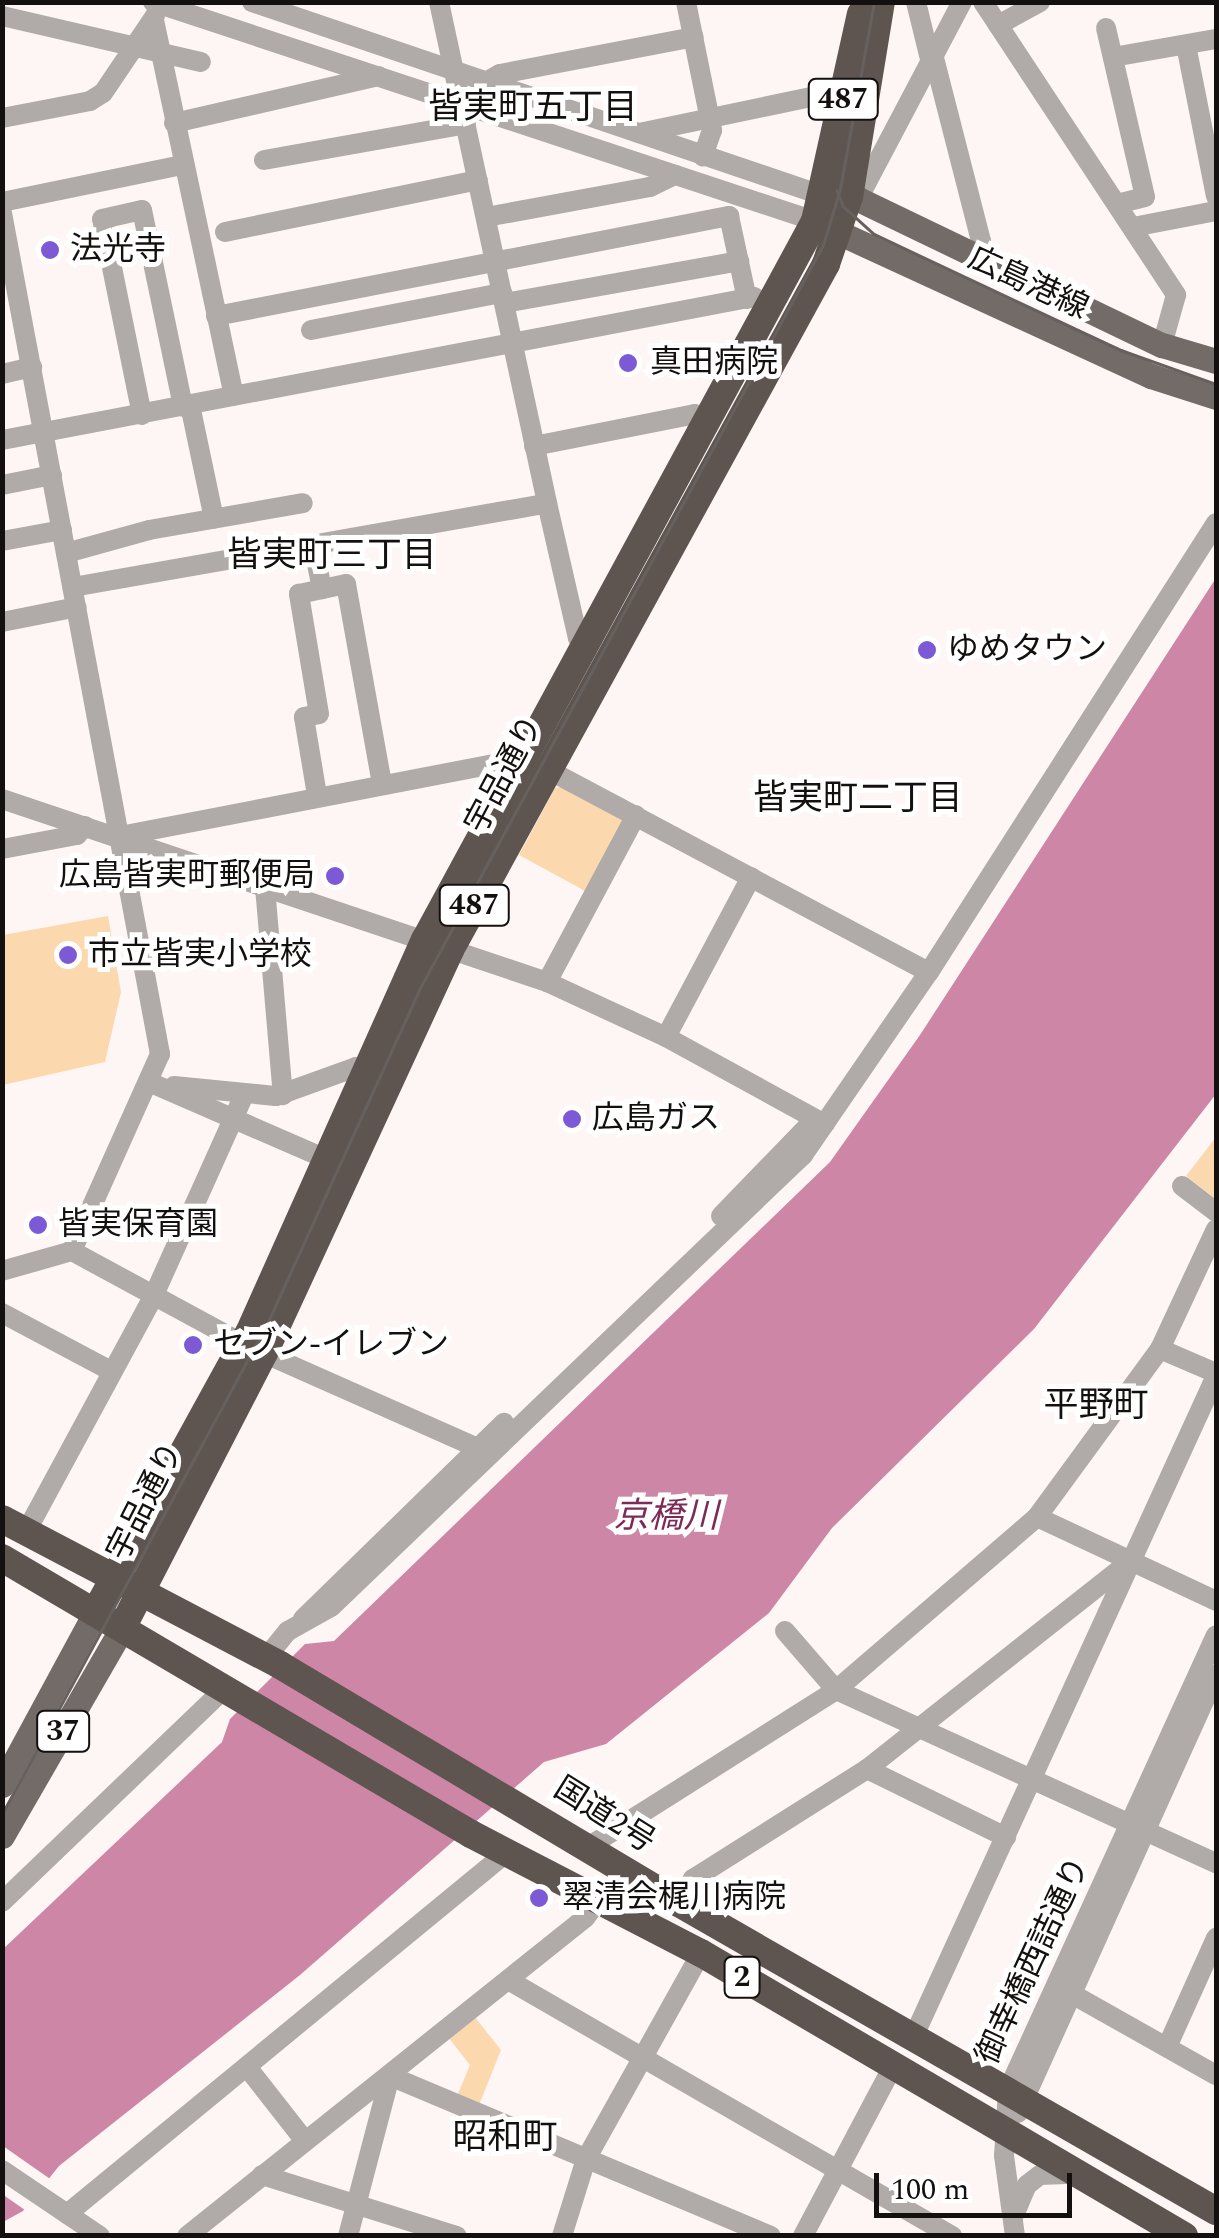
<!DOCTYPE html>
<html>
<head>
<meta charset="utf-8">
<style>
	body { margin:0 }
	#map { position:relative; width:1219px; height:2238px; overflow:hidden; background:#fef6f5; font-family:Spectral,"Noto Sans JP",serif }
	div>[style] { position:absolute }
	.green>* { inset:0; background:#fcd8ae }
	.water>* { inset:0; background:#cd86a5 }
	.pier>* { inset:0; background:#fef6f5 }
	.minor>* { height:20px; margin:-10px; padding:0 10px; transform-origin:10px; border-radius:10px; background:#b0aba8 }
	.major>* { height:25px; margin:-12.5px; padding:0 12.5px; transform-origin:12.5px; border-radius:12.5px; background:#736b67 }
	.highway>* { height:28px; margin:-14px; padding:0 14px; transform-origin:14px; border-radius:14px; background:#5e5550 }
	.tram>* { height:2.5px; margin:-1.25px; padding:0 1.25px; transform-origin:1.25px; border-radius:1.25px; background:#66605f }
	.dots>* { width:28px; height:28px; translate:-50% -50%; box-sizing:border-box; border:5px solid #fff; border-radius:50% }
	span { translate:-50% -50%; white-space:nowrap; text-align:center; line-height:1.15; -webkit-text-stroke:10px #fff; paint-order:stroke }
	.shield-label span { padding:2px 8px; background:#fff; border:2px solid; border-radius:8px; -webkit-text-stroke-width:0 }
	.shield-label { font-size:30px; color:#14100f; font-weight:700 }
	.poi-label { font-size:32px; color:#14100f }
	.left { translate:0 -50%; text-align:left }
	.right { translate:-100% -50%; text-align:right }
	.street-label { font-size:32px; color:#14100f }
	.neighbourhood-label { font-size:35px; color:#14100f }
	.water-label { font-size:35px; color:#7e2a56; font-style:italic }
	.frame { position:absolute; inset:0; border:5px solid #14100f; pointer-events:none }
	.scale { position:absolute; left:874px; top:2173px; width:198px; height:45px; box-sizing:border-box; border:5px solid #14100f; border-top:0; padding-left:12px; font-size:30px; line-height:35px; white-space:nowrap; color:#14100f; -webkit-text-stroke:8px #fff; paint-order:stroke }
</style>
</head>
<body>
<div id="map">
	<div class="green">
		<i style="clip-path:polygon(565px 786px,623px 815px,624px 825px,587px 892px,519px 855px,555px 788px)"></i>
		<i style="clip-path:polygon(108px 916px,121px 992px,105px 1062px,3px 1085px,3px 935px)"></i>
		<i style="clip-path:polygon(1216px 1137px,1216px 1199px,1186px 1176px)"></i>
		<i style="clip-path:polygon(474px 2016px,501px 2050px,479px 2105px,457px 2096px,470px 2065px,448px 2037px)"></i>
	</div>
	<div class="water">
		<i style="clip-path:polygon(1216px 578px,1216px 1094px,1034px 1329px,832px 1528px,769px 1613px,606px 1744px,544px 1762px,300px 1975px,59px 2166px,23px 2211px,3px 2222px,2px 1950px,222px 1742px,230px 1719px,305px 1644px,334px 1641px,830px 1162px,920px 1035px)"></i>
	</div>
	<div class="pier">
		<i style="clip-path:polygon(3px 2146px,53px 2181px,25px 2210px,2px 2194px)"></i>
	</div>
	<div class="minor">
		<i style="left:153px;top:2px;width:697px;rotate:18.31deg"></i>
		<i style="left:252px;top:2px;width:604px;rotate:18.73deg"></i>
		<i style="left:439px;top:2px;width:513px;rotate:77.83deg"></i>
		<i style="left:547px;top:503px;width:139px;rotate:77.1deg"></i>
		<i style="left:578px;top:638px;width:15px;rotate:53deg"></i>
		<i style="left:686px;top:2px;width:131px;rotate:78.5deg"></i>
		<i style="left:712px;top:130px;width:28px;rotate:109deg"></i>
		<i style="left:916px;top:2px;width:59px;rotate:76.2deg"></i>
		<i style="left:983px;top:2px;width:351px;rotate:56.6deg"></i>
		<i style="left:1176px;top:295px;width:52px;rotate:105.6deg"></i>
		<i style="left:2px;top:16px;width:204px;rotate:13deg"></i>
		<i style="left:154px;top:20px;width:384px;rotate:78deg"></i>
		<i style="left:998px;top:25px;width:48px;rotate:-28.7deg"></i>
		<i style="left:1106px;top:28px;width:173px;rotate:77deg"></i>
		<i style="left:1145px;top:197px;width:29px;rotate:166deg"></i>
		<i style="left:1186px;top:45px;width:154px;rotate:78.8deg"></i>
		<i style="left:933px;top:54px;width:193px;rotate:75.6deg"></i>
		<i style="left:981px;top:241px;width:17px;rotate:107deg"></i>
		<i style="left:1113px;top:57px;width:105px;rotate:-9.9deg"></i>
		<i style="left:486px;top:82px;width:16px;rotate:-30deg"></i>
		<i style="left:500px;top:74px;width:197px;rotate:-10.8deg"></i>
		<i style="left:2px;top:118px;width:90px;rotate:-10.9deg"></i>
		<i style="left:90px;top:101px;width:15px;rotate:-32deg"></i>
		<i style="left:103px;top:93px;width:93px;rotate:-56deg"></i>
		<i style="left:174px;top:123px;width:210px;rotate:-12.9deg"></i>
		<i style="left:639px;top:133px;width:210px;rotate:-11.8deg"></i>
		<i style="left:264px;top:160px;width:205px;rotate:-10.1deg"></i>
		<i style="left:858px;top:199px;width:223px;rotate:-62.2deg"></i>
		<i style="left:2px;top:202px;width:185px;rotate:-11.6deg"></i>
		<i style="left:2px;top:213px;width:856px;rotate:79.36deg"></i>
		<i style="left:160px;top:1054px;width:216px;rotate:114.1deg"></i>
		<i style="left:72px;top:1251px;width:73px;rotate:164.1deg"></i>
		<i style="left:486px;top:217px;width:167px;rotate:-10.4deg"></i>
		<i style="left:650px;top:187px;width:28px;rotate:-26deg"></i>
		<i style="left:1133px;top:227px;width:85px;rotate:-10.9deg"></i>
		<i style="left:225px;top:232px;width:258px;rotate:-11.6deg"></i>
		<i style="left:504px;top:303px;width:239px;rotate:-10.1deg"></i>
		<i style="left:216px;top:316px;width:523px;rotate:-11.03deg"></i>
		<i style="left:729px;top:216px;width:85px;rotate:77.8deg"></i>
		<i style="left:311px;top:330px;width:195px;rotate:-11deg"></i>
		<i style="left:2px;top:374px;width:31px;rotate:-13deg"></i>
		<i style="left:190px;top:405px;width:116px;rotate:78.1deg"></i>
		<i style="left:142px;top:415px;width:200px;rotate:-101.5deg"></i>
		<i style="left:102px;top:219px;width:41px;rotate:-12.7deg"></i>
		<i style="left:142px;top:210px;width:201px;rotate:78.2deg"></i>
		<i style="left:2px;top:440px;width:765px;rotate:-10.77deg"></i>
		<i style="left:754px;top:297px;width:19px;rotate:35deg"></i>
		<i style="left:534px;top:446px;width:164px;rotate:-11.2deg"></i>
		<i style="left:695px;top:414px;width:17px;rotate:33deg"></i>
		<i style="left:2px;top:485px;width:51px;rotate:-11.3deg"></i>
		<i style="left:2px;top:541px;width:61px;rotate:-10.4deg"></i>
		<i style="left:313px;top:544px;width:46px;rotate:78.7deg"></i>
		<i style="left:66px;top:553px;width:86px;rotate:-15.5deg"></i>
		<i style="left:149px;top:530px;width:156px;rotate:-9.9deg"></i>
		<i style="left:73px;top:587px;width:481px;rotate:-10deg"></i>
		<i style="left:2px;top:622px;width:76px;rotate:-11.3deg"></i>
		<i style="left:317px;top:795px;width:79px;rotate:-99.5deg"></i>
		<i style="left:304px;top:717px;width:15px;rotate:-11deg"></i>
		<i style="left:319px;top:714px;width:122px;rotate:-99.5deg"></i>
		<i style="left:299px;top:594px;width:48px;rotate:-12deg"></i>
		<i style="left:346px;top:584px;width:203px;rotate:79.8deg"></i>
		<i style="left:2px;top:799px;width:575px;rotate:18.56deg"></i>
		<i style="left:547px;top:982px;width:131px;rotate:24.8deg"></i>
		<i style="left:666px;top:1037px;width:181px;rotate:28.7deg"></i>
		<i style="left:120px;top:836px;width:413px;rotate:-10.9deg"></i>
		<i style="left:526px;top:758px;width:456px;rotate:28deg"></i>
		<i style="left:2px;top:849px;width:76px;rotate:-10.6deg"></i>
		<i style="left:77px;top:835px;width:12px;rotate:-48deg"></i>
		<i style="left:265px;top:887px;width:209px;rotate:85.1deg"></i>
		<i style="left:547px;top:982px;width:189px;rotate:-61.9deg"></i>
		<i style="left:666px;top:1037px;width:181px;rotate:-62deg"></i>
		<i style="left:149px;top:1082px;width:208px;rotate:23.5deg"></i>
		<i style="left:174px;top:1086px;width:102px;rotate:5.6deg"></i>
		<i style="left:276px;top:1096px;width:85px;rotate:-19.9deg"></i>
		<i style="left:356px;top:1067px;width:11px;rotate:15deg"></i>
		<i style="left:1182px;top:1186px;width:43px;rotate:37.4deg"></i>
		<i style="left:721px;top:1216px;width:125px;rotate:-46deg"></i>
		<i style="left:72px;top:1251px;width:195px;rotate:28.5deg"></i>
		<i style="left:243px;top:1344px;width:257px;rotate:23.9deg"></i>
		<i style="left:2px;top:1313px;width:123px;rotate:28deg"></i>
		<i style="left:1160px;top:1349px;width:61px;rotate:23.2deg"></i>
		<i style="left:1037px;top:1517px;width:198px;rotate:25.1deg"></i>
		<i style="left:26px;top:1532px;width:269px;rotate:-61.6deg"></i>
		<i style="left:154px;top:1295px;width:219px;rotate:-65.8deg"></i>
		<i style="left:303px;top:1619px;width:281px;rotate:-44.3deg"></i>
		<i style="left:785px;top:1631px;width:78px;rotate:49.2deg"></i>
		<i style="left:836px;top:1690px;width:418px;rotate:24.5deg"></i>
		<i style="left:265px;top:1659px;width:36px;rotate:-51deg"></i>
		<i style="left:288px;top:1631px;width:49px;rotate:-29.2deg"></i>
		<i style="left:331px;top:1607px;width:654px;rotate:-43.76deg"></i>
		<i style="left:803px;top:1155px;width:222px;rotate:-55.5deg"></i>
		<i style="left:929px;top:972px;width:533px;rotate:-57.41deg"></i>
		<i style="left:867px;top:1769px;width:155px;rotate:26.1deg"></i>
		<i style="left:588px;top:1847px;width:294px;rotate:-32.3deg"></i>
		<i style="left:836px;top:1690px;width:265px;rotate:-40.7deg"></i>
		<i style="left:1037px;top:1517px;width:208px;rotate:-53.8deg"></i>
		<i style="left:1160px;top:1349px;width:132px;rotate:-65deg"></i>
		<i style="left:2px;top:1902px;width:309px;rotate:-43.8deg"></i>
		<i style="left:679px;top:1903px;width:28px;rotate:-60deg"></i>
		<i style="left:693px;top:1879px;width:206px;rotate:-32.3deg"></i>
		<i style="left:867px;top:1769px;width:334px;rotate:-38.3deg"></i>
		<i style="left:508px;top:1980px;width:513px;rotate:29.97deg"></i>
		<i style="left:1072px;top:1994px;width:165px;rotate:29.4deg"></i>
		<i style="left:913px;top:2038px;width:728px;rotate:-65.41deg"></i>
		<i style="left:1167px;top:2047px;width:120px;rotate:-65.8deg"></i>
		<i style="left:247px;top:2067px;width:94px;rotate:51.9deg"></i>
		<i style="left:1018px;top:2113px;width:481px;rotate:-65.7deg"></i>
		<i style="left:2px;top:2170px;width:118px;rotate:34deg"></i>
		<i style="left:262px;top:2175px;width:204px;rotate:17.4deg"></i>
		<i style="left:1015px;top:2213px;width:30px;rotate:-67deg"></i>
		<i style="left:1027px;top:2185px;width:16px;rotate:-38deg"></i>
		<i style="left:1040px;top:2175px;width:33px;rotate:-2deg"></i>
		<i style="left:67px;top:2214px;width:568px;rotate:-39.43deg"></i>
		<i style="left:187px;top:2236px;width:509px;rotate:-38.62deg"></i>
		<i style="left:585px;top:1918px;width:25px;rotate:-53deg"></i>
		<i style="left:348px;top:2236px;width:165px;rotate:-75.3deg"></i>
		<i style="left:390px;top:2076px;width:413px;rotate:22.8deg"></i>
		<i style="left:562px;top:2236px;width:81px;rotate:-72.7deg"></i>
		<i style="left:586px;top:2159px;width:236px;rotate:-60.8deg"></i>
		<i style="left:803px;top:2236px;width:190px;rotate:-62.1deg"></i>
		<i style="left:1015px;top:2236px;width:81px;rotate:-97.8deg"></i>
		<i style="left:1004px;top:2156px;width:66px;rotate:-86.5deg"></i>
		<i style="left:1008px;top:2090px;width:500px;rotate:-65.43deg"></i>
	</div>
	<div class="major">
		<i style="left:832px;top:197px;width:26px;rotate:4deg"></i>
		<i style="left:858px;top:199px;width:337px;rotate:25.7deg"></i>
		<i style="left:1162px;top:345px;width:56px;rotate:16.5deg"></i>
		<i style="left:818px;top:223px;width:366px;rotate:24.7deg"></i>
		<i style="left:1151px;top:376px;width:68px;rotate:17.9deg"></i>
		<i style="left:2px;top:1785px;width:198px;rotate:-61.6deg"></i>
		<i style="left:2px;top:1836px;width:242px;rotate:-60deg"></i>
	</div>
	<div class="highway">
		<i style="left:2px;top:1519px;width:314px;rotate:27.7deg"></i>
		<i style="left:280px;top:1665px;width:465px;rotate:30.8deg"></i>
		<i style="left:679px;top:1903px;width:619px;rotate:29.84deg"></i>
		<i style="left:2px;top:1558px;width:544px;rotate:30.48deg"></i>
		<i style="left:471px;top:1834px;width:259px;rotate:27.4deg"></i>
		<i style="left:701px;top:1953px;width:560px;rotate:30.37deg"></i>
		<i style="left:96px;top:1611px;width:317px;rotate:-61.2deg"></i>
		<i style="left:249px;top:1333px;width:431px;rotate:-65.9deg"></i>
		<i style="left:425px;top:940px;width:818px;rotate:-61.52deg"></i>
		<i style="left:815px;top:221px;width:212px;rotate:-77.5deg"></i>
		<i style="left:123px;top:1626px;width:307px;rotate:-62.7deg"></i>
		<i style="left:264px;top:1353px;width:444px;rotate:-65.2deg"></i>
		<i style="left:450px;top:950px;width:782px;rotate:-61.27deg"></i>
		<i style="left:826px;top:264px;width:71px;rotate:-71.1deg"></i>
		<i style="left:849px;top:197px;width:198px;rotate:-80.7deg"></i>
	</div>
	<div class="tram">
		<i style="left:837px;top:190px;width:17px;rotate:69deg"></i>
		<i style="left:843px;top:206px;width:42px;rotate:42.1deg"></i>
		<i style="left:874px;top:234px;width:273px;rotate:25.2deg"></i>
		<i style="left:1121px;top:350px;width:101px;rotate:19.7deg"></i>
		<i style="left:2px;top:1814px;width:557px;rotate:-61.59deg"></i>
		<i style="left:267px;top:1324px;width:367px;rotate:-65.5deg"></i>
		<i style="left:419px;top:990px;width:847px;rotate:-61.53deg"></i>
		<i style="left:823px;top:245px;width:59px;rotate:-73.1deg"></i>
		<i style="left:840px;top:189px;width:190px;rotate:-79.7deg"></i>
	</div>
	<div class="dots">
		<i style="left:50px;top:250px;background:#7c5ad5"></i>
		<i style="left:628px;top:363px;background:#7c5ad5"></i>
		<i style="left:927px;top:650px;background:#7c5ad5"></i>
		<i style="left:335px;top:876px;background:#7c5ad5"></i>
		<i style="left:68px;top:955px;background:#7c5ad5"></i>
		<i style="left:572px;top:1119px;background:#7c5ad5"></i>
		<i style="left:38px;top:1225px;background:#7c5ad5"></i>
		<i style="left:193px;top:1345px;background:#7c5ad5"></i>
		<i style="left:539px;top:1898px;background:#7c5ad5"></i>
	</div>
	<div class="shield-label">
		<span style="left:843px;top:99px">487</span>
		<span style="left:474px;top:905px">487</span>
		<span style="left:63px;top:1731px">37</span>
		<span style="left:742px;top:1977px">2</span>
	</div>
	<div class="poi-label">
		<span class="left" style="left:70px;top:250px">法光寺</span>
		<span class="left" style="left:650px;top:363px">真田病院</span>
		<span class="left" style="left:947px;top:650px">ゆめタウン</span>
		<span class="right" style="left:315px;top:876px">広島皆実町郵便局</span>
		<span class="left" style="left:88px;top:955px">市立皆実小学校</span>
		<span class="left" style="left:592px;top:1119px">広島ガス</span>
		<span class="left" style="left:58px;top:1225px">皆実保育園</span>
		<span class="left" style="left:213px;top:1345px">セブン-イレブン</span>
		<span class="left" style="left:562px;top:1898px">翠清会梶川病院</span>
	</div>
	<div class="street-label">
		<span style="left:1028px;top:284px;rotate:25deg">広島港線</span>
		<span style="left:505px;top:775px;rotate:-62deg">宇品通り</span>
		<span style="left:146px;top:1502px;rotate:-63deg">宇品通り</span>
		<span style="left:604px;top:1816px;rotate:32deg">国道2号</span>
		<span style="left:1034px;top:1961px;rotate:-65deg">御幸橋西詰通り</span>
	</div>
	<div class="neighbourhood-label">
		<span style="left:533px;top:108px">皆実町五丁目</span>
		<span style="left:332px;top:556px">皆実町三丁目</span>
		<span style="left:858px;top:799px">皆実町二丁目</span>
		<span style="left:1096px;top:1406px">平野町</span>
		<span style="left:505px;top:2138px">昭和町</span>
	</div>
	<div class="water-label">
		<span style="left:666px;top:1517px">京橋川</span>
	</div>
	<div class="frame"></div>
	<div class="scale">100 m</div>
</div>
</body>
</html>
